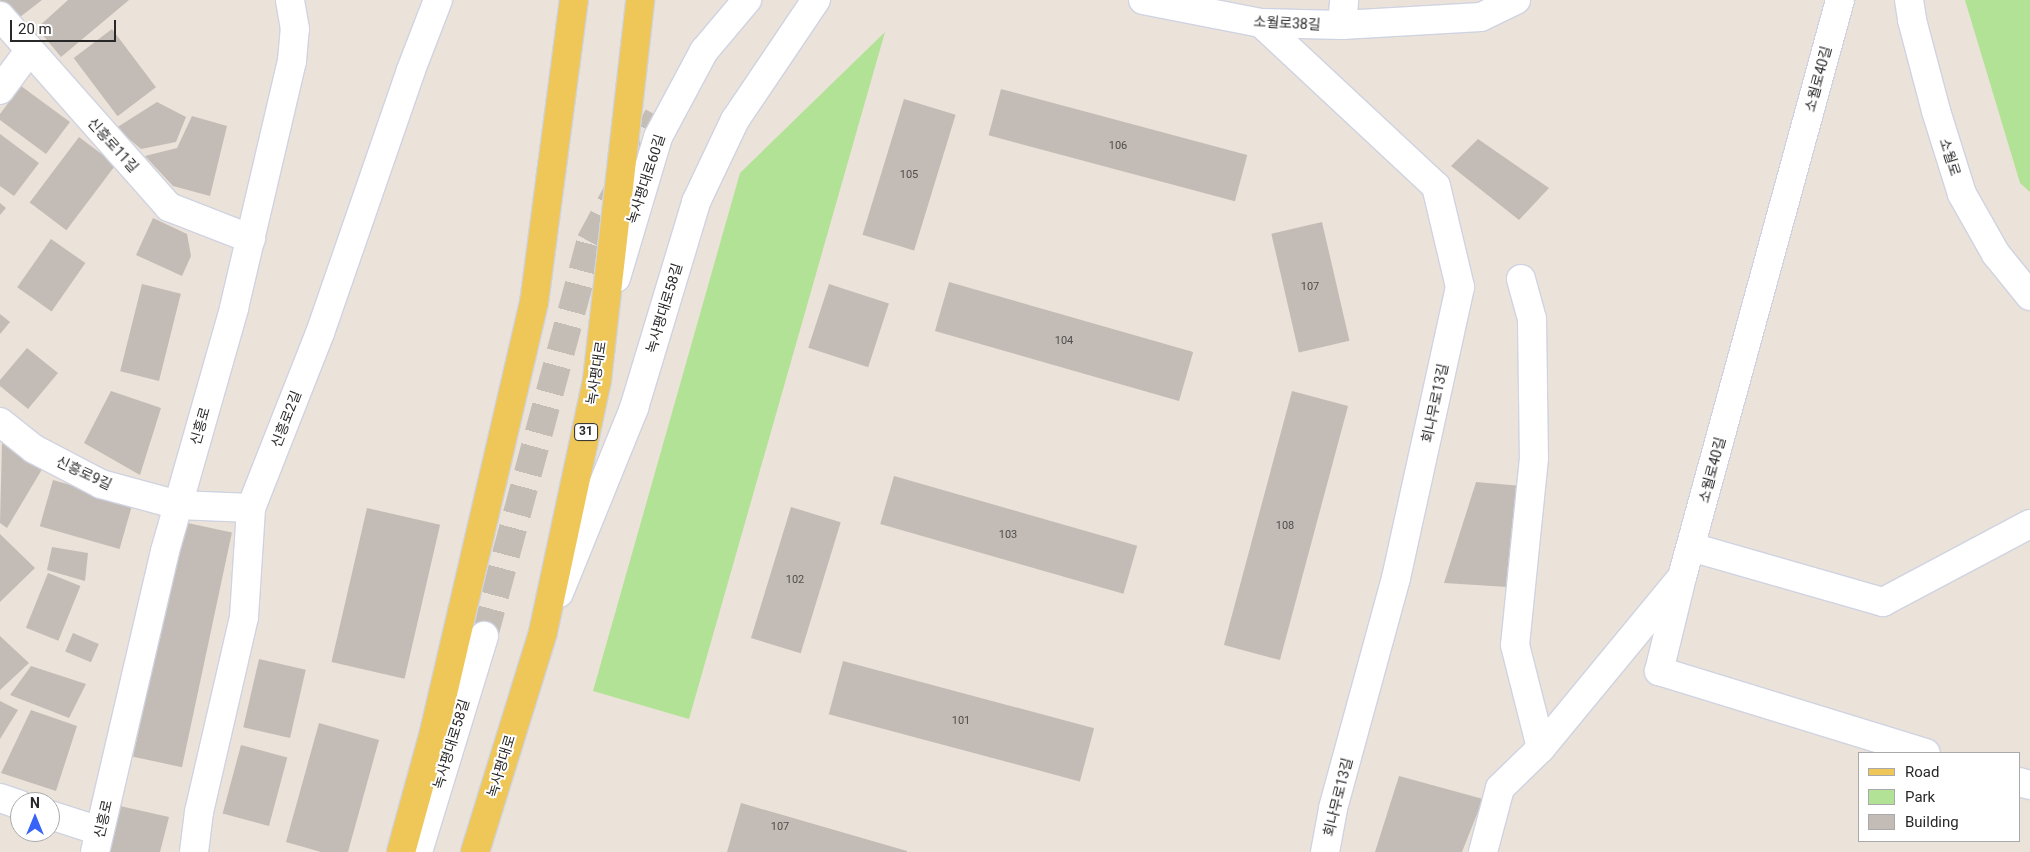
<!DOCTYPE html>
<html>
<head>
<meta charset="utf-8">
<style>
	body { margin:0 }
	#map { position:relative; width:2030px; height:852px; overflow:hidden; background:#ebe2d9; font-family:Roboto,"Noto Sans KR",sans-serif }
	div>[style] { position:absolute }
	.green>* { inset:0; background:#b2e295 }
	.building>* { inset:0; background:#c3bcb6; transform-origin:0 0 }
	.secondary-tunnel>* { height:28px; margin-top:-14px; transform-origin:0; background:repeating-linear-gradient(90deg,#c4bdb6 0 28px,transparent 0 42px) }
	.roads { filter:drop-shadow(1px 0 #cfd3e1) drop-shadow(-1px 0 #cfd3e1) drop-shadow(0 1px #cfd3e1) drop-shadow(0 -1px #cfd3e1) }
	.minor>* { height:28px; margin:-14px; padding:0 14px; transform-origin:14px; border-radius:14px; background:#fff }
	.tertiary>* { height:28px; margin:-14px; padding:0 14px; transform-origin:14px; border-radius:14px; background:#fff }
	.secondary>* { height:28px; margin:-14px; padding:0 14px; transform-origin:14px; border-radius:14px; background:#fff }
	.primary>* { height:28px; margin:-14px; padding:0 14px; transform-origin:14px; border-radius:14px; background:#efc759 }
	span { translate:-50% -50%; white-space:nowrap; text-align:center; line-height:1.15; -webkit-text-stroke:4px #fff; paint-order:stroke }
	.number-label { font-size:11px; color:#4f4d4c }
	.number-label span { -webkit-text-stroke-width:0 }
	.shield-label span { padding:1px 4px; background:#fff; border:1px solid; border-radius:4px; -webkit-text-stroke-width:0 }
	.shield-label { font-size:12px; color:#282828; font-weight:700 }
	.street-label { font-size:14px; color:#282828 }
	.legend { position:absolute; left:1858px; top:752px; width:162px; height:90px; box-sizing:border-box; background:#fff; border:1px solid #a9a9a9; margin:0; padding:6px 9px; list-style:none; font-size:15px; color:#282828 }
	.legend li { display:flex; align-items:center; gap:10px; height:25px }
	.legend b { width:25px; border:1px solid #a9a9a9 }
	.north { position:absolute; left:10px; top:792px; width:50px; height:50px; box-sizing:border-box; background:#fff; border:1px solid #a9a9a9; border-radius:50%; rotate:0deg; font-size:14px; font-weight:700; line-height:20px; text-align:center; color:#282828 }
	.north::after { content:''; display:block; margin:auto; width:18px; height:22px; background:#3863f9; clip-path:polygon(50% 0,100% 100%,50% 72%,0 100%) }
	.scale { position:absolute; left:10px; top:20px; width:106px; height:22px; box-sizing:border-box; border:2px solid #282828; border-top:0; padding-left:6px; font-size:15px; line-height:18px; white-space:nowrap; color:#282828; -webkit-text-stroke:4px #fff; paint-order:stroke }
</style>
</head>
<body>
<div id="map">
	<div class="green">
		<i style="clip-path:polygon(1965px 0,2030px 0,2030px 192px,2020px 183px)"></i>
		<i style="clip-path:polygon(885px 32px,689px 719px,593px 691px,740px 173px)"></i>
	</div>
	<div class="building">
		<i style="clip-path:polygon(0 0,42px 0,16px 20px)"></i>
		<i style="clip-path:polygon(68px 0,129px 0,61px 57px,37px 28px)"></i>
		<i style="left:112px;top:29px;width:73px;height:48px;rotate:53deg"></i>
		<i style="clip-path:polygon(21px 86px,70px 122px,46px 154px,0 120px,0 114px)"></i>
		<i style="left:1001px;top:89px;width:255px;height:48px;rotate:15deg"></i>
		<i style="left:904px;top:99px;width:54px;height:142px;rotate:17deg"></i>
		<i style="clip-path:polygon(157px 102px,186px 117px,176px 142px,141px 149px,116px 128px)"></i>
		<i style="clip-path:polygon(192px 116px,227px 126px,210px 196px,173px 186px,145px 156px,177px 148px)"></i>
		<i style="clip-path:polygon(0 134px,39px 163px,14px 196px,0 186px)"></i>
		<i style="left:79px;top:137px;width:46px;height:82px;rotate:37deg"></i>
		<i style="clip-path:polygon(1478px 139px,1549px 188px,1519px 220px,1451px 166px)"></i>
		<i style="clip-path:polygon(0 203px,6px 208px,0 215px)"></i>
		<i style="clip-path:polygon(153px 218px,187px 234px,191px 256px,182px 276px,136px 255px)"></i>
		<i style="left:1322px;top:222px;width:122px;height:52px;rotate:77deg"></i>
		<i style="left:51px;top:239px;width:42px;height:59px;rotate:35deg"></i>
		<i style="left:949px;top:282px;width:254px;height:51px;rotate:16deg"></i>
		<i style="left:142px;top:284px;width:40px;height:90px;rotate:14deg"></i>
		<i style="left:829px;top:284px;width:63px;height:67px;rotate:18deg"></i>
		<i style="clip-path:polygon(0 314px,10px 322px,0 334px)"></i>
		<i style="clip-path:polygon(27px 348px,58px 373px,28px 409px,0 386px,0 380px)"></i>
		<i style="clip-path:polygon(111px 391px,161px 408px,140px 475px,84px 443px)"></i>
		<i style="left:1292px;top:391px;width:58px;height:263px;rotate:15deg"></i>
		<i style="clip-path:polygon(2px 443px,44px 466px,7px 528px,0 523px)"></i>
		<i style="left:894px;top:476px;width:253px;height:50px;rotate:16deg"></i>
		<i style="left:53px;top:480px;width:83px;height:48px;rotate:16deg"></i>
		<i style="clip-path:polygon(1476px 482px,1522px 486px,1508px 587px,1444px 583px)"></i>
		<i style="left:791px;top:507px;width:52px;height:137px;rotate:17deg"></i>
		<i style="left:367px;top:508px;width:75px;height:158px;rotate:13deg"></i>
		<i style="left:183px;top:522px;width:50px;height:240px;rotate:12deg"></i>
		<i style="clip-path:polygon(0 534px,35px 568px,0 602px)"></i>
		<i style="clip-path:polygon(52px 547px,88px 553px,85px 581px,47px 570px)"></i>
		<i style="left:48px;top:573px;width:35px;height:59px;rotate:22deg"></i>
		<i style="left:73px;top:633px;width:28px;height:20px;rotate:23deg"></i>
		<i style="clip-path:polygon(0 636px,29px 663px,0 690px)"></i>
		<i style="left:259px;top:659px;width:48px;height:70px;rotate:13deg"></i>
		<i style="left:843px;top:661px;width:260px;height:55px;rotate:15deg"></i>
		<i style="clip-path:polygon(31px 666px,86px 684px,69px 718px,10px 695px)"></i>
		<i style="clip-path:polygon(0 701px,18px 710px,0 739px)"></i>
		<i style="clip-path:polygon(31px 710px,77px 726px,56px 791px,1px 773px)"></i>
		<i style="clip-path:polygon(319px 723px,379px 740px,348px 852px,321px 852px,286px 842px)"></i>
		<i style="left:241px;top:745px;width:48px;height:71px;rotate:15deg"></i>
		<i style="clip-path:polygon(1399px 776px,1483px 799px,1462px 852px,1375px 852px)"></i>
		<i style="clip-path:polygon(741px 803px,907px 851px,907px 852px,727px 852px)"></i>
		<i style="clip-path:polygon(120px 806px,169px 817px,160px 852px,109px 852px)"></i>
	</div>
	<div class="secondary-tunnel">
		<i style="left:484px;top:636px;width:408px;rotate:-74.9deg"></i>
		<i style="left:590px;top:242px;width:143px;rotate:-61.6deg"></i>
	</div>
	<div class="roads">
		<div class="minor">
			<i style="left:1143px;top:0;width:120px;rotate:11deg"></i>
			<i style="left:1261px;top:23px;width:81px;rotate:1.4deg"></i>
			<i style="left:1342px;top:25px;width:139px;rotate:-3.3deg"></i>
			<i style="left:1481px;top:17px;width:39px;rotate:-26deg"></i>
			<i style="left:1840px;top:0;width:598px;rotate:105.31deg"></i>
			<i style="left:1682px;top:577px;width:97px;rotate:103.7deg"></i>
			<i style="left:1659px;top:671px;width:279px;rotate:17.1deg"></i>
			<i style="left:0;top:16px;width:255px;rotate:48.5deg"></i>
			<i style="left:169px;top:207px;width:88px;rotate:21.3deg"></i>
			<i style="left:1261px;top:23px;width:239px;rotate:43deg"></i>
			<i style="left:1436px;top:186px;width:104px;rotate:76.6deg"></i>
			<i style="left:1460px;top:287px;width:298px;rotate:102.4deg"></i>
			<i style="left:1396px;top:578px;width:239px;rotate:105.3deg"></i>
			<i style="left:1333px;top:809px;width:44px;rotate:100.5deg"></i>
			<i style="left:1342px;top:25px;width:25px;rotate:-85deg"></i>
			<i style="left:0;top:90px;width:49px;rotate:-53.4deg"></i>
			<i style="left:616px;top:278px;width:147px;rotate:-73.4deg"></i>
			<i style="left:658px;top:137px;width:98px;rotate:-61.9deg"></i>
			<i style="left:704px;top:51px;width:67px;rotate:-49.9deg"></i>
			<i style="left:1521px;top:279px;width:41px;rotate:74.6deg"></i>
			<i style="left:1532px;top:319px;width:139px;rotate:89.2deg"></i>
			<i style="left:1534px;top:458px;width:188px;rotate:95.8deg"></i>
			<i style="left:1515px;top:645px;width:106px;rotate:75.8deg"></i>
			<i style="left:0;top:422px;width:43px;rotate:38.5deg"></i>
			<i style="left:34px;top:449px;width:76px;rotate:27.6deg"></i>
			<i style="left:101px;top:484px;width:80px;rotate:15.3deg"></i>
			<i style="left:178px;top:505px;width:73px;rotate:2.4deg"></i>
			<i style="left:1691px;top:547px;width:200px;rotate:16deg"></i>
			<i style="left:1883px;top:602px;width:166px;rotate:-28deg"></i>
			<i style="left:2019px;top:782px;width:11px;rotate:15deg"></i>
			<i style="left:0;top:798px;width:21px;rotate:19deg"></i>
			<i style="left:50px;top:815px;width:52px;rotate:17.7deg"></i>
			<i style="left:194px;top:852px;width:40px;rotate:-82.9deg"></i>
			<i style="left:199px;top:812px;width:200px;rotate:-77deg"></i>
			<i style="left:244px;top:617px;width:109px;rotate:-86.3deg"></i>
			<i style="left:251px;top:508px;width:188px;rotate:-68.5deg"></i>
			<i style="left:320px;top:333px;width:278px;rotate:-70.9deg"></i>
			<i style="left:411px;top:70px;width:75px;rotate:-68.9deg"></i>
			<i style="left:1483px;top:852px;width:66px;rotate:-75.1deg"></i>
			<i style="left:1500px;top:788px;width:57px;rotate:-44.3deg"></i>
			<i style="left:1541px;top:748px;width:215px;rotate:-50.5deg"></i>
		</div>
		<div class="tertiary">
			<i style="left:95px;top:852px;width:309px;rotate:-76.9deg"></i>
			<i style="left:165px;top:551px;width:253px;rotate:-74.1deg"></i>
			<i style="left:234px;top:308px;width:254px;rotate:-76.8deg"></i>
			<i style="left:292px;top:61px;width:32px;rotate:-85deg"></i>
			<i style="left:295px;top:29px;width:29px;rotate:-100deg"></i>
		</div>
		<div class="secondary">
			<i style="left:1909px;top:0;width:20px;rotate:81deg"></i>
			<i style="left:1912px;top:20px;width:94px;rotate:75.2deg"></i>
			<i style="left:1936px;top:111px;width:87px;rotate:72.6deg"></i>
			<i style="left:1962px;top:194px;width:69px;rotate:60.5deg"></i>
			<i style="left:1996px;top:254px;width:54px;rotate:51deg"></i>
			<i style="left:559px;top:593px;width:200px;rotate:-67.9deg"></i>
			<i style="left:634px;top:408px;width:215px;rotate:-73.2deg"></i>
			<i style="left:696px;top:202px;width:91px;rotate:-64.6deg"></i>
			<i style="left:735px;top:120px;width:145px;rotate:-56deg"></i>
			<i style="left:418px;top:852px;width:226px;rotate:-73deg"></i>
		</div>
		<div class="primary">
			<i style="left:401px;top:852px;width:124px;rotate:-74.6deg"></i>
			<i style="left:434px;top:732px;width:441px;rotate:-76.9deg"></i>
			<i style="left:534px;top:303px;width:306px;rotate:-82.5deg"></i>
			<i style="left:475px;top:852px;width:230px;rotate:-72.8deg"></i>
			<i style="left:543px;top:632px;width:258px;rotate:-77.9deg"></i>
			<i style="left:597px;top:380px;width:382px;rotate:-83.5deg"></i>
		</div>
	</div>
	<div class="number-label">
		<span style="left:1118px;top:146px">106</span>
		<span style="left:909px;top:175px">105</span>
		<span style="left:1310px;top:287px">107</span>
		<span style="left:1064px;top:341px">104</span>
		<span style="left:1285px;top:526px">108</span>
		<span style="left:1008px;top:535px">103</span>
		<span style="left:795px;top:580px">102</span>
		<span style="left:961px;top:721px">101</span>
		<span style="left:780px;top:827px">107</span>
	</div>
	<div class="shield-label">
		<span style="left:586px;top:432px">31</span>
	</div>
	<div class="street-label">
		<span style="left:1287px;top:23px;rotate:3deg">소월로38길</span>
		<span style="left:1818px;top:79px;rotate:-75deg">소월로40길</span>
		<span style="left:113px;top:145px;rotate:48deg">신흥로11길</span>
		<span style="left:1950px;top:157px;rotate:72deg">소월로</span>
		<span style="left:646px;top:179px;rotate:-72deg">녹사평대로60길</span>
		<span style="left:664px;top:308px;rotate:-73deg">녹사평대로58길</span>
		<span style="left:596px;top:373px;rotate:-81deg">녹사평대로</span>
		<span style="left:1435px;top:403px;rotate:-78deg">회나무로13길</span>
		<span style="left:286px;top:419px;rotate:-69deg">신흥로2길</span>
		<span style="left:200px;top:426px;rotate:-74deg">신흥로</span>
		<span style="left:1712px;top:470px;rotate:-75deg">소월로40길</span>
		<span style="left:84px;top:473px;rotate:25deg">신흥로9길</span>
		<span style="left:451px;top:744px;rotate:-73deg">녹사평대로58길</span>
		<span style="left:501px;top:766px;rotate:-73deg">녹사평대로</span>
		<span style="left:1338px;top:797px;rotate:-76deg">회나무로13길</span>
		<span style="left:103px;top:819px;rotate:-77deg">신흥로</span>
	</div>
	<ul class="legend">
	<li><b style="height:6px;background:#efc759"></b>Road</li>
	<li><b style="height:14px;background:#b2e295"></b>Park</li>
	<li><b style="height:14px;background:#c3bcb6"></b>Building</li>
	</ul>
	<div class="north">N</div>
	<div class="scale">20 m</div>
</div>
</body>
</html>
